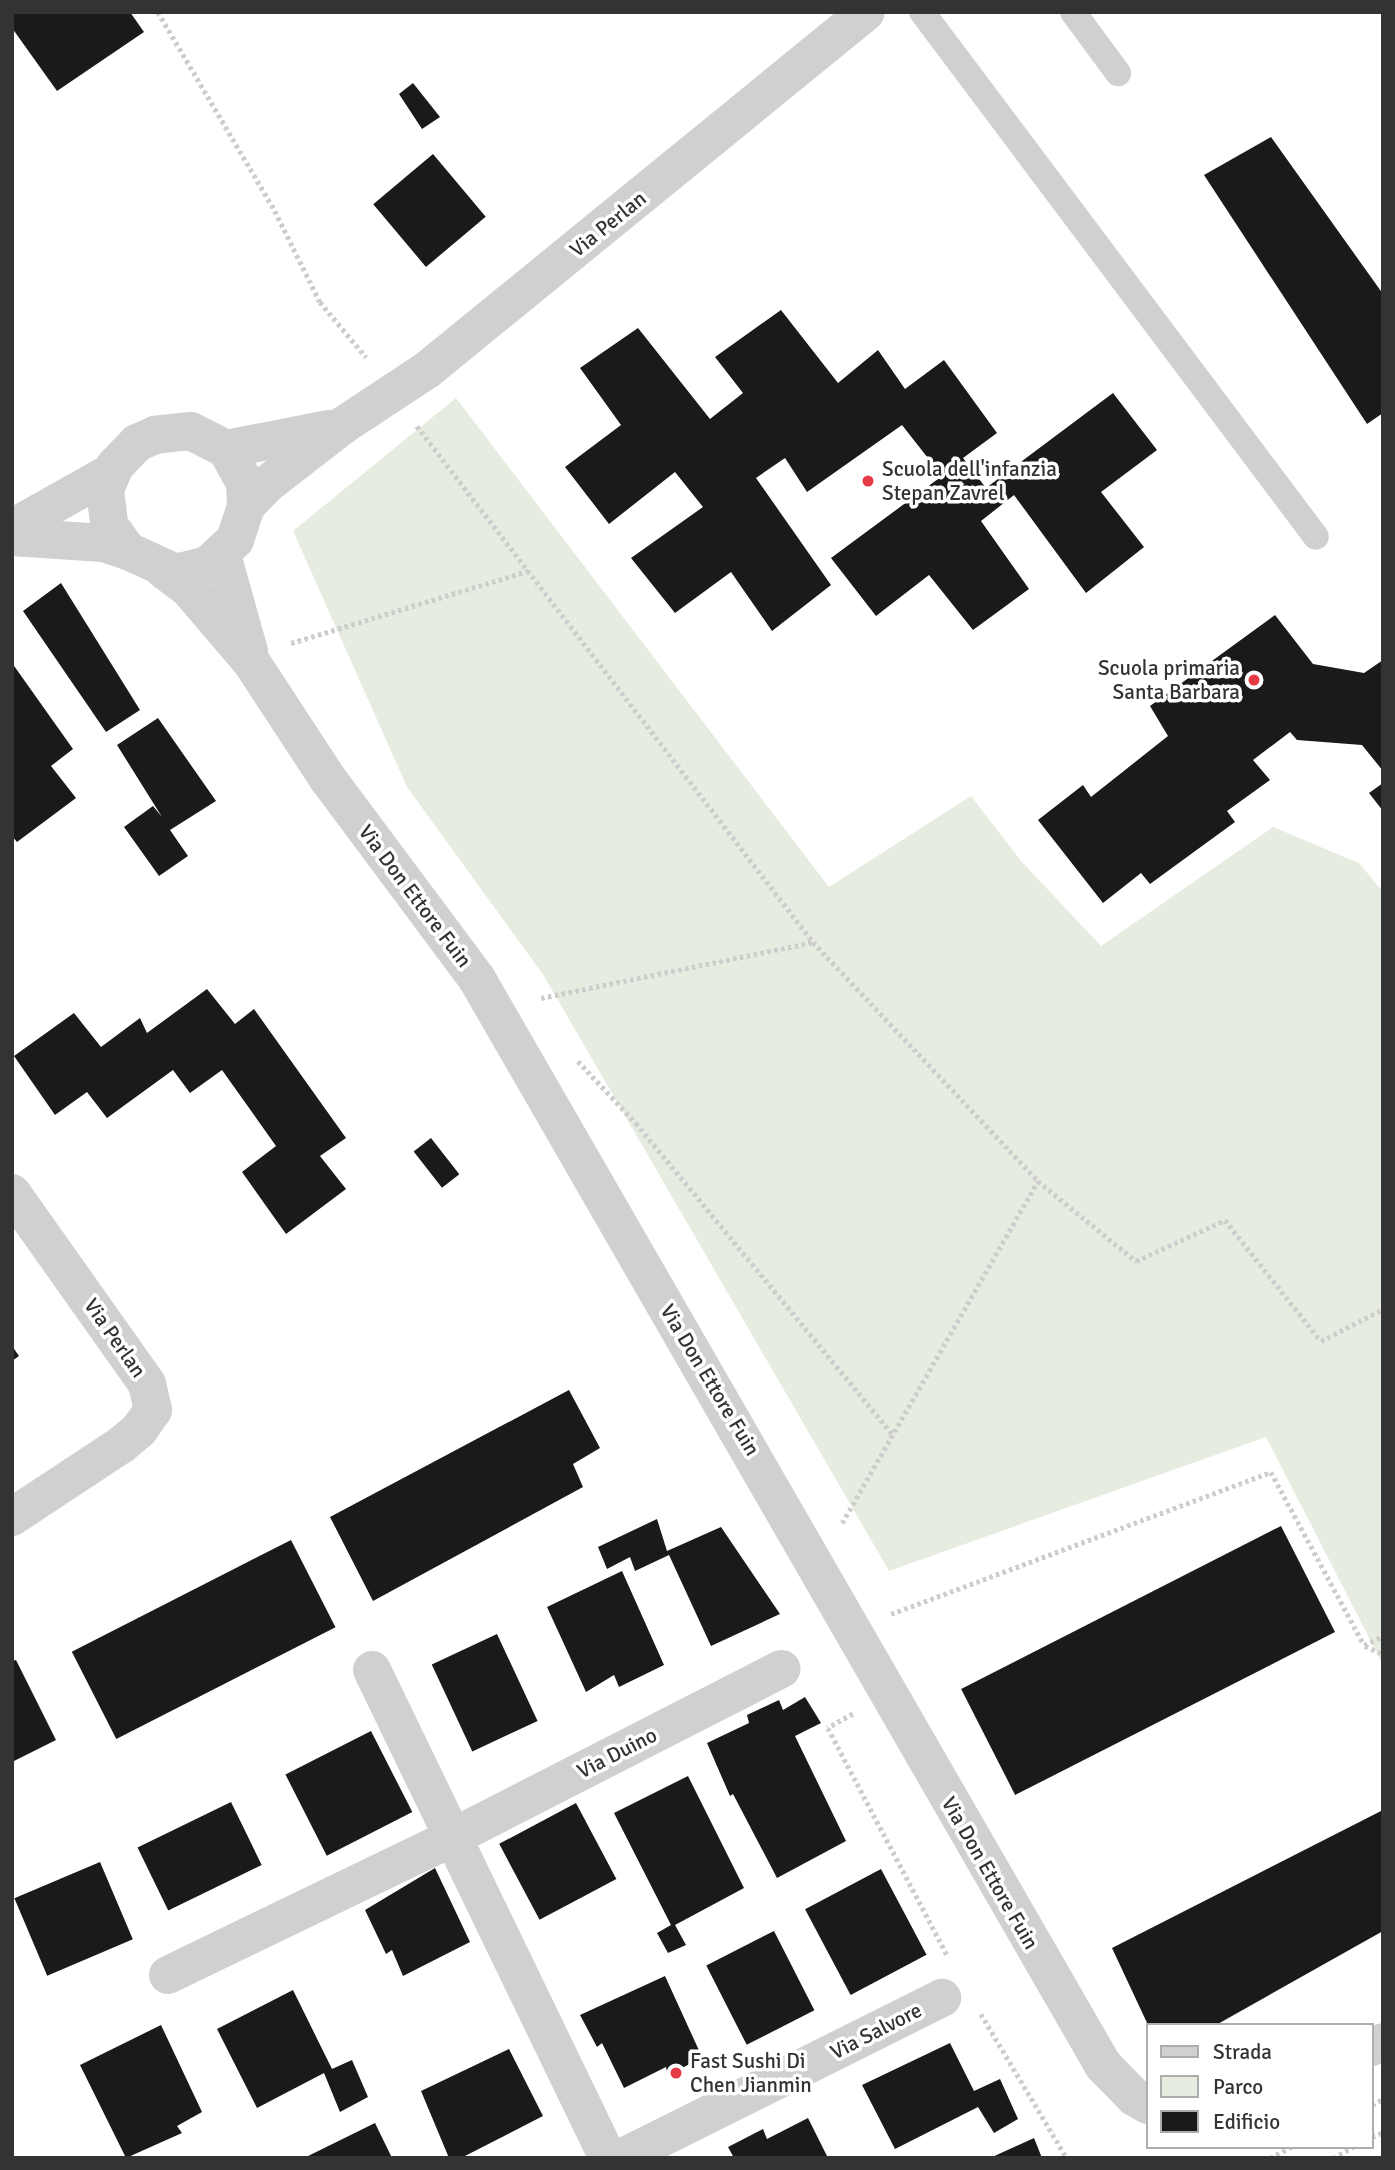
<!DOCTYPE html>
<html>
<head>
<meta charset="utf-8">
<style>
	body { margin:0 }
	#map { position:relative; width:1395px; height:2170px; overflow:hidden; background:#fff; font-family:Signika,sans-serif }
	div>[style] { position:absolute }
	.green>* { inset:0; background:#e6ecdf }
	.building>* { inset:0; background:#1a1a1a; transform-origin:0 0 }
	.path>* { height:4.5px; margin-top:-2.25px; transform-origin:0; background:repeating-linear-gradient(90deg,#cdcdcd 0 3.5px,transparent 0 7px) }
	.service>* { height:26px; margin:-13px; padding:0 13px; transform-origin:13px; border-radius:13px; background:#d0d0d0 }
	.minor>* { height:38px; margin:-19px; padding:0 19px; transform-origin:19px; border-radius:19px; background:#d0d0d0 }
	.dots>* { width:19px; height:19px; translate:-50% -50%; box-sizing:border-box; border:4px solid #fff; border-radius:50% }
	span { translate:-50% -50%; white-space:nowrap; text-align:center; line-height:1.15; -webkit-text-stroke:7px #fff; paint-order:stroke }
	.street-label { font-size:21px; color:#333 }
	.poi-label { font-size:21px; color:#333 }
	.left { translate:0 -50%; text-align:left }
	.right { translate:-100% -50%; text-align:right }
	.frame { position:absolute; inset:0; border:14px solid #333; pointer-events:none }
	.legend { position:absolute; left:1146px; top:2023px; width:228px; height:126px; box-sizing:border-box; background:#fff; border:2px solid #adadad; margin:0; padding:9px 12px; list-style:none; font-size:21px; color:#333 }
	.legend li { display:flex; align-items:center; gap:14px; height:35px }
	.legend b { width:35px; border:2px solid #adadad }
</style>
</head>
<body>
<div id="map">
	<div class="green">
		<i style="clip-path:polygon(456px 398px,829px 887px,971px 796px,1021px 861px,1101px 946px,1273px 827px,1359px 863px,1383px 892px,1383px 1665px,1266px 1437px,889px 1571px,544px 976px,407px 787px,293px 531px)"></i>
	</div>
	<div class="building">
		<i style="clip-path:polygon(12px 12px,130px 12px,144px 32px,57px 91px,12px 28px)"></i>
		<i style="clip-path:polygon(413px 83px,440px 117px,422px 129px,399px 94px)"></i>
		<i style="clip-path:polygon(1271px 137px,1383px 294px,1383px 413px,1367px 424px,1204px 175px)"></i>
		<i style="left:433px;top:154px;width:82px;height:78px;rotate:50deg"></i>
		<i style="clip-path:polygon(781px 310px,838px 383px,878px 350px,905px 389px,944px 360px,997px 433px,963px 458px,986px 488px,1113px 393px,1157px 450px,1101px 492px,1144px 547px,1086px 593px,1014px 495px,981px 521px,1029px 589px,973px 630px,929px 575px,876px 616px,831px 558px,942px 476px,902px 425px,807px 492px,785px 458px,756px 478px,831px 585px,772px 631px,731px 572px,675px 613px,631px 558px,703px 507px,675px 472px,609px 524px,565px 467px,621px 425px,580px 368px,638px 328px,710px 419px,743px 393px,715px 357px)"></i>
		<i style="clip-path:polygon(61px 583px,140px 710px,106px 732px,23px 611px)"></i>
		<i style="clip-path:polygon(1275px 615px,1313px 664px,1364px 673px,1383px 660px,1383px 771px,1362px 745px,1297px 740px,1290px 732px,1253px 760px,1270px 780px,1227px 811px,1235px 822px,1150px 884px,1141px 873px,1103px 903px,1038px 820px,1083px 785px,1091px 797px,1168px 736px,1150px 706px)"></i>
		<i style="clip-path:polygon(12px 663px,73px 749px,51px 766px,76px 798px,17px 842px,12px 836px)"></i>
		<i style="clip-path:polygon(158px 718px,216px 801px,170px 830px,188px 856px,159px 876px,124px 827px,153px 806px,162px 817px,117px 745px)"></i>
		<i style="clip-path:polygon(1383px 783px,1383px 811px,1369px 793px)"></i>
		<i style="clip-path:polygon(207px 989px,235px 1024px,254px 1009px,346px 1138px,320px 1156px,346px 1189px,286px 1234px,242px 1172px,276px 1146px,222px 1070px,190px 1093px,173px 1070px,107px 1118px,87px 1092px,55px 1115px,14px 1056px,74px 1013px,101px 1047px,140px 1018px,147px 1033px)"></i>
		<i style="left:431px;top:1138px;width:46px;height:22px;rotate:52deg"></i>
		<i style="clip-path:polygon(12px 1346px,19px 1356px,12px 1361px)"></i>
		<i style="clip-path:polygon(569px 1390px,600px 1448px,573px 1464px,583px 1487px,373px 1601px,330px 1517px)"></i>
		<i style="clip-path:polygon(657px 1519px,667px 1551px,721px 1527px,780px 1614px,711px 1646px,669px 1555px,635px 1571px,630px 1557px,607px 1569px,598px 1547px)"></i>
		<i style="left:1281px;top:1526px;width:119px;height:359px;rotate:63deg"></i>
		<i style="left:291px;top:1540px;width:98px;height:246px;rotate:63deg"></i>
		<i style="clip-path:polygon(622px 1571px,664px 1665px,619px 1687px,614px 1675px,586px 1692px,547px 1607px)"></i>
		<i style="left:497px;top:1634px;width:96px;height:72px;rotate:65deg"></i>
		<i style="clip-path:polygon(16px 1660px,56px 1740px,12px 1762px,12px 1661px)"></i>
		<i style="clip-path:polygon(805px 1697px,821px 1723px,795px 1736px,846px 1841px,777px 1878px,733px 1794px,730px 1796px,707px 1743px,749px 1723px,747px 1715px,779px 1700px,783px 1710px)"></i>
		<i style="left:371px;top:1731px;width:91px;height:96px;rotate:63deg"></i>
		<i style="clip-path:polygon(688px 1776px,744px 1888px,675px 1925px,686px 1945px,668px 1953px,657px 1933px,671px 1925px,614px 1813px)"></i>
		<i style="left:231px;top:1802px;width:70px;height:104px;rotate:64deg"></i>
		<i style="left:576px;top:1803px;width:86px;height:87px;rotate:62deg"></i>
		<i style="clip-path:polygon(1383px 1810px,1383px 1931px,1216px 2025px,1148px 2025px,1112px 1948px)"></i>
		<i style="left:100px;top:1862px;width:84px;height:93px;rotate:67deg"></i>
		<i style="clip-path:polygon(435px 1868px,470px 1942px,403px 1976px,392px 1950px,386px 1954px,365px 1910px)"></i>
		<i style="left:881px;top:1869px;width:97px;height:86px;rotate:62deg"></i>
		<i style="left:774px;top:1931px;width:89px;height:76px;rotate:63deg"></i>
		<i style="clip-path:polygon(665px 1976px,702px 2057px,668px 2076px,666px 2067px,624px 2088px,602px 2043px,597px 2047px,580px 2015px)"></i>
		<i style="clip-path:polygon(293px 1990px,332px 2069px,352px 2060px,368px 2097px,340px 2112px,324px 2073px,257px 2108px,217px 2029px)"></i>
		<i style="clip-path:polygon(161px 2025px,202px 2112px,177px 2126px,182px 2133px,126px 2158px,80px 2065px)"></i>
		<i style="clip-path:polygon(950px 2043px,974px 2091px,1000px 2079px,1018px 2119px,994px 2133px,978px 2107px,895px 2149px,862px 2085px)"></i>
		<i style="clip-path:polygon(509px 2049px,543px 2116px,461px 2158px,449px 2158px,421px 2091px)"></i>
		<i style="clip-path:polygon(808px 2118px,828px 2158px,734px 2158px,728px 2147px,763px 2129px,767px 2139px)"></i>
		<i style="clip-path:polygon(375px 2123px,392px 2158px,304px 2158px)"></i>
		<i style="clip-path:polygon(1034px 2138px,1042px 2158px,990px 2158px)"></i>
	</div>
	<div class="path">
		<i style="left:158px;top:12px;width:231px;rotate:59.5deg"></i>
		<i style="left:275px;top:211px;width:102px;rotate:63.7deg"></i>
		<i style="left:320px;top:302px;width:72px;rotate:50.1deg"></i>
		<i style="left:417px;top:426px;width:650px;rotate:52.5deg"></i>
		<i style="left:813px;top:942px;width:328px;rotate:46.7deg"></i>
		<i style="left:1038px;top:1181px;width:127px;rotate:39.2deg"></i>
		<i style="left:1136px;top:1261px;width:98px;rotate:-24.7deg"></i>
		<i style="left:1225px;top:1220px;width:154px;rotate:51.6deg"></i>
		<i style="left:1321px;top:1341px;width:70px;rotate:-27.3deg"></i>
		<i style="left:291px;top:643px;width:248px;rotate:-16.9deg"></i>
		<i style="left:541px;top:998px;width:278px;rotate:-11.6deg"></i>
		<i style="left:578px;top:1061px;width:85px;rotate:46.9deg"></i>
		<i style="left:636px;top:1123px;width:403px;rotate:50.5deg"></i>
		<i style="left:842px;top:1523px;width:394px;rotate:-60.2deg"></i>
		<i style="left:891px;top:1614px;width:406px;rotate:-20.5deg"></i>
		<i style="left:1271px;top:1472px;width:196px;rotate:61.7deg"></i>
		<i style="left:1364px;top:1645px;width:21px;rotate:-25deg"></i>
		<i style="left:1365px;top:1646px;width:20px;rotate:24deg"></i>
		<i style="left:853px;top:1714px;width:29px;rotate:151deg"></i>
		<i style="left:828px;top:1728px;width:256px;rotate:62.3deg"></i>
		<i style="left:981px;top:2014px;width:168px;rotate:59.2deg"></i>
		<i style="left:1372px;top:2105px;width:13px;rotate:-29deg"></i>
		<i style="left:1372px;top:2137px;width:12px;rotate:-24deg"></i>
		<i style="left:1270px;top:2158px;width:24px;rotate:-28deg"></i>
		<i style="left:1333px;top:2158px;width:23px;rotate:-29deg"></i>
	</div>
	<div class="service">
		<i style="left:922px;top:12px;width:656px;rotate:53.11deg"></i>
		<i style="left:1073px;top:12px;width:76px;rotate:53.6deg"></i>
	</div>
	<div class="minor">
		<i style="left:226px;top:449px;width:105px;rotate:-11deg"></i>
		<i style="left:246px;top:506px;width:23px;rotate:-92deg"></i>
		<i style="left:245px;top:483px;width:39px;rotate:-119deg"></i>
		<i style="left:226px;top:449px;width:39px;rotate:-153deg"></i>
		<i style="left:191px;top:431px;width:36px;rotate:174deg"></i>
		<i style="left:155px;top:435px;width:20px;rotate:156deg"></i>
		<i style="left:137px;top:443px;width:32px;rotate:134deg"></i>
		<i style="left:115px;top:466px;width:26px;rotate:113deg"></i>
		<i style="left:105px;top:490px;width:35px;rotate:83deg"></i>
		<i style="left:109px;top:525px;width:32px;rotate:54deg"></i>
		<i style="left:128px;top:551px;width:53px;rotate:24.6deg"></i>
		<i style="left:176px;top:573px;width:33px;rotate:-14deg"></i>
		<i style="left:208px;top:565px;width:37px;rotate:-43deg"></i>
		<i style="left:235px;top:540px;width:36px;rotate:-72deg"></i>
		<i style="left:246px;top:506px;width:29px;rotate:-46deg"></i>
		<i style="left:266px;top:485px;width:96px;rotate:-37.8deg"></i>
		<i style="left:342px;top:426px;width:102px;rotate:-33.4deg"></i>
		<i style="left:427px;top:370px;width:566px;rotate:-39.2deg"></i>
		<i style="left:12px;top:528px;width:112px;rotate:-29.3deg"></i>
		<i style="left:12px;top:537px;width:91px;rotate:3.8deg"></i>
		<i style="left:103px;top:543px;width:26px;rotate:18deg"></i>
		<i style="left:222px;top:555px;width:100px;rotate:74.3deg"></i>
		<i style="left:164px;top:570px;width:30px;rotate:37deg"></i>
		<i style="left:188px;top:588px;width:99px;rotate:49.5deg"></i>
		<i style="left:252px;top:663px;width:139px;rotate:56.8deg"></i>
		<i style="left:328px;top:779px;width:249px;rotate:53.3deg"></i>
		<i style="left:477px;top:979px;width:1254px;rotate:60.04deg"></i>
		<i style="left:1103px;top:2065px;width:45px;rotate:45.9deg"></i>
		<i style="left:1134px;top:2097px;width:16px;rotate:30deg"></i>
		<i style="left:12px;top:1193px;width:234px;rotate:54.7deg"></i>
		<i style="left:147px;top:1384px;width:27px;rotate:77deg"></i>
		<i style="left:153px;top:1410px;width:24px;rotate:125deg"></i>
		<i style="left:139px;top:1430px;width:23px;rotate:140deg"></i>
		<i style="left:121px;top:1445px;width:131px;rotate:146.6deg"></i>
		<i style="left:372px;top:1670px;width:542px;rotate:64.19deg"></i>
		<i style="left:168px;top:1975px;width:317px;rotate:-25.8deg"></i>
		<i style="left:453px;top:1837px;width:369px;rotate:-27.1deg"></i>
		<i style="left:1372px;top:2047px;width:12px;rotate:-24deg"></i>
		<i style="left:621px;top:2158px;width:359px;rotate:-26.5deg"></i>
	</div>
	<div class="dots">
		<i style="left:868px;top:481px;background:#e63946"></i>
		<i style="left:1254px;top:680px;background:#e63946"></i>
		<i style="left:676px;top:2073px;background:#e63946"></i>
	</div>
	<div class="street-label">
		<span style="left:608px;top:224px;rotate:-39deg">Via Perlan</span>
		<span style="left:415px;top:896px;rotate:53deg">Via Don Ettore Fuin</span>
		<span style="left:115px;top:1338px;rotate:55deg">Via Perlan</span>
		<span style="left:710px;top:1380px;rotate:59deg">Via Don Ettore Fuin</span>
		<span style="left:617px;top:1753px;rotate:-27deg">Via Duino</span>
		<span style="left:990px;top:1873px;rotate:60deg">Via Don Ettore Fuin</span>
		<span style="left:876px;top:2031px;rotate:-27deg">Via Salvore</span>
	</div>
	<div class="poi-label">
		<span class="left" style="left:882px;top:481px">Scuola dell'infanzia<br>Stepan Zavrel</span>
		<span class="right" style="left:1240px;top:680px">Scuola primaria<br>Santa Barbara</span>
		<span class="left" style="left:690px;top:2073px">Fast Sushi Di<br>Chen Jianmin</span>
	</div>
	<div class="frame"></div>
	<ul class="legend">
	<li><b style="height:9px;background:#d0d0d0"></b>Strada</li>
	<li><b style="height:19px;background:#e6ecdf"></b>Parco</li>
	<li><b style="height:19px;background:#1a1a1a"></b>Edificio</li>
	</ul>
</div>
</body>
</html>
